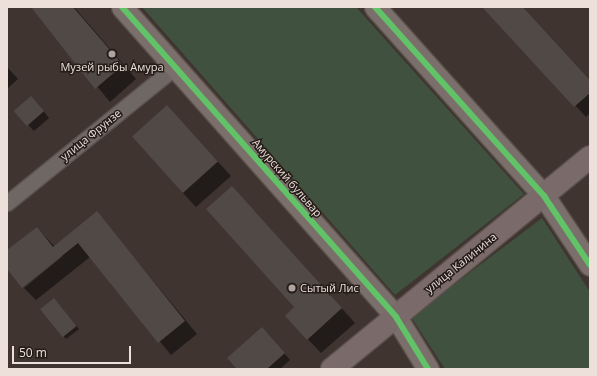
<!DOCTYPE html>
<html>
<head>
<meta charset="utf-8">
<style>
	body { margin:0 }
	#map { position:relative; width:597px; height:376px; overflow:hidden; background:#3f342f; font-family:"Open Sans",sans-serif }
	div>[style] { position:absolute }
	.green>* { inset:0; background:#40513f }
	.shadow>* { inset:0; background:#0007 }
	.building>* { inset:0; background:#514945; transform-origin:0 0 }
	.roads { filter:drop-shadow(1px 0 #5a504b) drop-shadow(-1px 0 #5a504b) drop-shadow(0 1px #5a504b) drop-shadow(0 -1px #5a504b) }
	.street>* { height:15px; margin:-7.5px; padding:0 7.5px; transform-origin:7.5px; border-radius:7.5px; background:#6f6763 }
	.secondary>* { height:21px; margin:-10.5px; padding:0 10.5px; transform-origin:10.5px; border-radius:10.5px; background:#7a6f6b }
	.primary>* { height:22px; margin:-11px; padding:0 11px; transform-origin:11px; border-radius:11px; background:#7a6b6a }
	.cycleway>* { height:6px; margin:-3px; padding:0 3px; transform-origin:3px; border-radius:3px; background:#61c268 }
	.dots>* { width:11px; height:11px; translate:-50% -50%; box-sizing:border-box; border:2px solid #251c18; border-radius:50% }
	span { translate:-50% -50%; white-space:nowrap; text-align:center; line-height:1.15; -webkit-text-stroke:3px #251c18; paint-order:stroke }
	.poi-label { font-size:11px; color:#ede0db }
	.left { translate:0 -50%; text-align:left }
	.street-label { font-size:11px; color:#ede0db }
	.frame { position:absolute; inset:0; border:8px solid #ede0db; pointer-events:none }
	.scale { position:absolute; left:12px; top:346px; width:119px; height:18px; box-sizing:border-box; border:2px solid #ede0db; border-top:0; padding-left:5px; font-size:12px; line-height:14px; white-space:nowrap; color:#ede0db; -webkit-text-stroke:3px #251c18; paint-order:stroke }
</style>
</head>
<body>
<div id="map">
	<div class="green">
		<i style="clip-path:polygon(142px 7px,356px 7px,524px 194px,395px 295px)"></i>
		<i style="clip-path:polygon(542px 218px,590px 292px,590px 369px,445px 369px,411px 317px)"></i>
	</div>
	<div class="shadow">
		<i style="clip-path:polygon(32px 7px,74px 7px,136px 79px,110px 102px)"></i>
		<i style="clip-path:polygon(484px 7px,523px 7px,590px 80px,590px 113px,586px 117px)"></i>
		<i style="clip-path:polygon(7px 67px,18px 79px,7px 89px)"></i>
		<i style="clip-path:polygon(37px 103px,49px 118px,34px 131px,15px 111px)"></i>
		<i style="clip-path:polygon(167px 106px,231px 176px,196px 207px,183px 193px)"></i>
		<i style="clip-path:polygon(245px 201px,355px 323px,321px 353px,286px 316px,296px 307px)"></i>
		<i style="clip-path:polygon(97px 213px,197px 334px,171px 355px,90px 257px,36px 300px,24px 288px,63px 256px,7px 267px,7px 252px,37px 228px,55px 247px)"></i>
		<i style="clip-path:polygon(57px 302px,79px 329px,66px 339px,41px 310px)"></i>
		<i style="clip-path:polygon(268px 334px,290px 360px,280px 369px,238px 369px)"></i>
	</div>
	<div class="building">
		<i style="clip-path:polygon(31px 7px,73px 7px,123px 65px,95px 89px)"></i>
		<i style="clip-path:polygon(482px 7px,523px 7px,590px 80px,590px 93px,574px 107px)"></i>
		<i style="left:31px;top:96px;width:20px;height:23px;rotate:49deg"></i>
		<i style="left:167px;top:105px;width:76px;height:47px;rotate:48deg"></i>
		<i style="clip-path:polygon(232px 186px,342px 308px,307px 340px,285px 316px,294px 307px,206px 209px)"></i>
		<i style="clip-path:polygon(97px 211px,185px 321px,158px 343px,78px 243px,22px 288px,7px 269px,7px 250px,37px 227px,53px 247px)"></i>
		<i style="left:54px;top:298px;width:36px;height:18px;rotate:51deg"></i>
		<i style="clip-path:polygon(262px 327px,285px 353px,267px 369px,237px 369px,227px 358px)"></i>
	</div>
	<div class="roads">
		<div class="street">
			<i style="left:7px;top:203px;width:216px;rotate:-39deg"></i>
		</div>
		<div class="secondary">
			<i style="left:122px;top:7px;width:414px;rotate:48.5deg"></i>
			<i style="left:396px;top:317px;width:61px;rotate:58.4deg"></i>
			<i style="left:375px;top:7px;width:254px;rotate:48.2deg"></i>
			<i style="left:544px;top:196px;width:83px;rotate:56.3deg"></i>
		</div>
		<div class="primary">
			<i style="left:332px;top:369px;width:334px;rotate:-39.4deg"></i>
		</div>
	</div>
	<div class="cycleway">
		<i style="left:122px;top:7px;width:414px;rotate:48.5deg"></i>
		<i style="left:396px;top:317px;width:61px;rotate:58.4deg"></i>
		<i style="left:375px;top:7px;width:254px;rotate:48.2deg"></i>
		<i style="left:544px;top:196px;width:83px;rotate:56.3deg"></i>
	</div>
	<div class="dots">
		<i style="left:112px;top:54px;background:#b0a49f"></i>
		<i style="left:292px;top:288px;background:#b0a49f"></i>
	</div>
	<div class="poi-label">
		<span style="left:112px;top:67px">Музей рыбы Амура</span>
		<span class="left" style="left:300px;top:288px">Сытый Лис</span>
	</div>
	<div class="street-label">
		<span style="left:91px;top:135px;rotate:-39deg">улица Фрунзе</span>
		<span style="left:287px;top:178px;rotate:49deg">Амурский бульвар</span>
		<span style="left:461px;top:263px;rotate:-39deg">улица Калинина</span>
	</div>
	<div class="frame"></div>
	<div class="scale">50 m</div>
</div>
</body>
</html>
